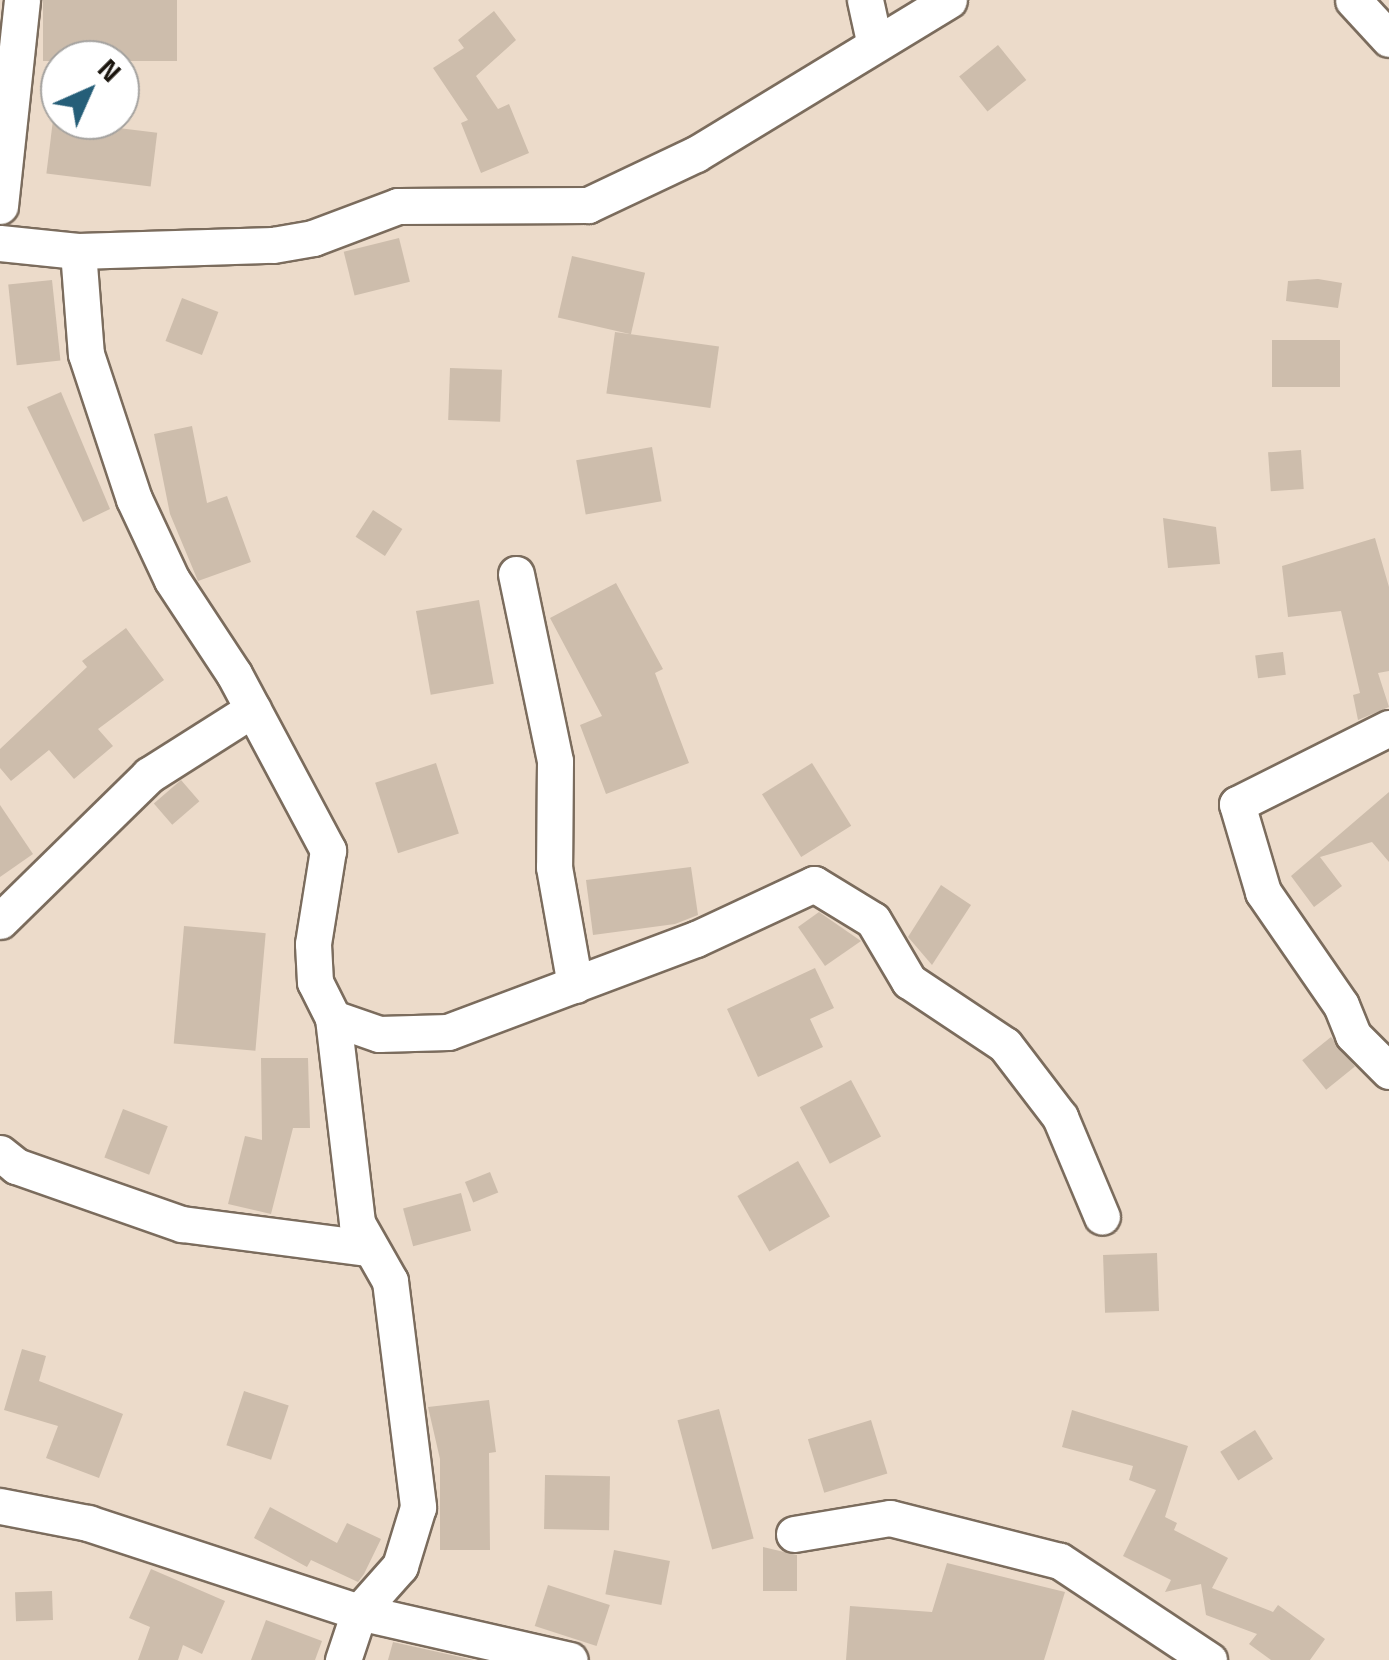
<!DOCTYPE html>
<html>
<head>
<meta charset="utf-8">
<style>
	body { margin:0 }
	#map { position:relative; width:1389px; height:1660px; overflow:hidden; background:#ecdbca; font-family:"Titillium Web",sans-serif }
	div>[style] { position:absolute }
	.building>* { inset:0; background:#cdbdac; transform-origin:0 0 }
	.roads { filter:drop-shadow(2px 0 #7b6c5d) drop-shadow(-2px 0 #7b6c5d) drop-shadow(0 2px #7b6c5d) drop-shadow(0 -2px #7b6c5d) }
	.minor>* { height:35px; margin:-17.5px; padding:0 17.5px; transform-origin:17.5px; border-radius:17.5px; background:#fff }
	span { translate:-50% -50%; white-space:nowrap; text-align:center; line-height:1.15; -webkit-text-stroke:9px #fff; paint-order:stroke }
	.north { position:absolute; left:40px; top:40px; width:100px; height:100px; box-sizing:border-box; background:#fff; border:2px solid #a4a29f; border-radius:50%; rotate:45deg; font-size:28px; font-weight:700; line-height:40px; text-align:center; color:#1b160f }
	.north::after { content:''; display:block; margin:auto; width:35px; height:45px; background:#255e78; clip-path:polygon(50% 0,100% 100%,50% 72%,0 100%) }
</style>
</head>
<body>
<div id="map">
	<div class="building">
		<i style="left:43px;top:0;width:134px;height:61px"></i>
		<i style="clip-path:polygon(494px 11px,516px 40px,476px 76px,498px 109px,509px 104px,529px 153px,481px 173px,461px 123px,468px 120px,433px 68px,464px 48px,458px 40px)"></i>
		<i style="left:998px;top:45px;width:45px;height:50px;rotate:51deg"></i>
		<i style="left:53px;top:120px;width:105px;height:54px;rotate:7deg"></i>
		<i style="left:399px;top:238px;width:45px;height:57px;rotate:76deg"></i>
		<i style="left:572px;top:256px;width:75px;height:63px;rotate:13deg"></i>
		<i style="clip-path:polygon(1318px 279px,1342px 283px,1338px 308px,1286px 301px,1288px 281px)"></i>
		<i style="left:52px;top:280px;width:81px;height:44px;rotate:84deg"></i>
		<i style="left:182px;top:298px;width:39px;height:46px;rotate:21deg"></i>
		<i style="left:615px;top:332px;width:105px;height:62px;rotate:8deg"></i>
		<i style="left:1272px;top:340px;width:68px;height:47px"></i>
		<i style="left:450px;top:368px;width:52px;height:52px;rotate:2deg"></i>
		<i style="clip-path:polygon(61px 392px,110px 509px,83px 522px,27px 407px)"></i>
		<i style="clip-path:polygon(192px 426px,207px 503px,227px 496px,251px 562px,198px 581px,170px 514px,154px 434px)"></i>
		<i style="left:652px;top:447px;width:55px;height:77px;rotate:80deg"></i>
		<i style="left:1301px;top:450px;width:39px;height:33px;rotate:86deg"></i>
		<i style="left:373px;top:510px;width:35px;height:32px;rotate:33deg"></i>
		<i style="clip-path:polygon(1163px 518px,1216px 527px,1220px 564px,1168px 568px)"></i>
		<i style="clip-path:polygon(1375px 538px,1389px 587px,1389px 671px,1378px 673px,1389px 707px,1358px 720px,1353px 695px,1360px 693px,1341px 611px,1288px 617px,1282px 566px)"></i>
		<i style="clip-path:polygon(616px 583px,663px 669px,655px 673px,689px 763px,606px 794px,580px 725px,602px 716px,550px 618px)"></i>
		<i style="left:479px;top:600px;width:85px;height:64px;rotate:80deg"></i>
		<i style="clip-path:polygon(126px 628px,164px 680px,98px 729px,113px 746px,74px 779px,49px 750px,11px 781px,0 768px,0 749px,87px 667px,82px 661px)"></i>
		<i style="left:1283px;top:652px;width:23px;height:28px;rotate:83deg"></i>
		<i style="left:436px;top:763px;width:74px;height:64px;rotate:72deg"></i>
		<i style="left:812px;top:763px;width:74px;height:59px;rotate:58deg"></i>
		<i style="left:181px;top:780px;width:28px;height:36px;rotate:49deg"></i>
		<i style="clip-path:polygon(1389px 792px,1389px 862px,1372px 842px,1320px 857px,1342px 886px,1314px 907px,1291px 876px)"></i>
		<i style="clip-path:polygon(0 805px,33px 854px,0 877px)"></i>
		<i style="clip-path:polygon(691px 867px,698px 915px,675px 924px,593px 935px,586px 880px)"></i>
		<i style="clip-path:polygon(941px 885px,971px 905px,932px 965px,908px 937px)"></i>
		<i style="clip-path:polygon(819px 912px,861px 941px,825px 966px,798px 927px)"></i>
		<i style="left:184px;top:926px;width:82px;height:118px;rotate:5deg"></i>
		<i style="clip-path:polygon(815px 968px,834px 1008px,810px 1019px,823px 1047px,758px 1077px,727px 1009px)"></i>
		<i style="left:1331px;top:1037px;width:38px;height:37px;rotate:51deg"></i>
		<i style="clip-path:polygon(261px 1058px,308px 1058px,310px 1128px,293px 1128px,271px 1214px,228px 1204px,245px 1136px,262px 1140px)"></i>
		<i style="left:851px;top:1080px;width:64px;height:58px;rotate:62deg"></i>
		<i style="left:123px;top:1109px;width:48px;height:52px;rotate:21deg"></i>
		<i style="left:798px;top:1161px;width:64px;height:70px;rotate:60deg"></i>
		<i style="left:490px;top:1172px;width:22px;height:27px;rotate:68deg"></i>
		<i style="left:461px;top:1193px;width:39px;height:60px;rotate:75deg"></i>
		<i style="left:1157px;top:1253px;width:58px;height:54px;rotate:88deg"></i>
		<i style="clip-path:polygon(22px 1349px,46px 1356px,39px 1381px,123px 1414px,99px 1478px,46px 1458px,58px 1426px,4px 1410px)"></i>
		<i style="left:244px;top:1391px;width:47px;height:57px;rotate:18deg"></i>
		<i style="clip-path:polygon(489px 1400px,496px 1452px,489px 1453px,490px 1550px,440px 1550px,440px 1459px,428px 1407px)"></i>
		<i style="left:719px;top:1409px;width:134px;height:43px;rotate:75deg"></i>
		<i style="clip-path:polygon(1072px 1410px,1188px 1446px,1165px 1517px,1177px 1523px,1174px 1530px,1228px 1558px,1212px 1588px,1273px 1612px,1278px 1605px,1325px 1639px,1310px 1660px,1271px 1660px,1249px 1644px,1257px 1634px,1206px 1615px,1201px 1584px,1165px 1592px,1171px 1580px,1123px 1556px,1156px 1490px,1129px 1480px,1133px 1466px,1062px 1447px)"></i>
		<i style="left:871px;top:1420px;width:56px;height:66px;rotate:73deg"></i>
		<i style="left:1255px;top:1430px;width:34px;height:41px;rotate:58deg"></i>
		<i style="left:545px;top:1475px;width:65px;height:54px;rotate:1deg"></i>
		<i style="clip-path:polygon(270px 1507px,337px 1543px,347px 1523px,381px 1539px,364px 1574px,358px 1582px,311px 1560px,307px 1567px,254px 1538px)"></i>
		<i style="clip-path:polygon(763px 1547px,797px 1555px,797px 1591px,763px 1591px)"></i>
		<i style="left:614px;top:1550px;width:57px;height:45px;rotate:11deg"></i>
		<i style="clip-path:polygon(947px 1563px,1065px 1592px,1044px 1660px,846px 1660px,850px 1606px,932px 1612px)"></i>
		<i style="clip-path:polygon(151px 1569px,225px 1601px,202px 1654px,183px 1645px,178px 1660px,138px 1660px,150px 1627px,129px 1618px)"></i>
		<i style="left:548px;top:1585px;width:65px;height:43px;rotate:18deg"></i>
		<i style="left:52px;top:1591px;width:29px;height:37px;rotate:88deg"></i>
		<i style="clip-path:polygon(266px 1620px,322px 1641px,315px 1660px,251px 1660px)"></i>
		<i style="clip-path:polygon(393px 1642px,474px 1660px,388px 1660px)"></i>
	</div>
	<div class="roads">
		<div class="minor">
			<i style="left:865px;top:0;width:42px;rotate:77.6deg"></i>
			<i style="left:1353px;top:0;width:53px;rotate:47.3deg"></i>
			<i style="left:0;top:206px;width:207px;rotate:-83.9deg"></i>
			<i style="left:0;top:243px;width:78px;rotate:5.9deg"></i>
			<i style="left:78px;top:251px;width:195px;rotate:-1.8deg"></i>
			<i style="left:273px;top:245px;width:41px;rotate:-9.9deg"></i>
			<i style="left:313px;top:238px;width:91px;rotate:-20.6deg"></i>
			<i style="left:398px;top:206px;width:190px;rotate:-0.3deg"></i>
			<i style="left:588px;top:205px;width:119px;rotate:-25.3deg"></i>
			<i style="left:696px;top:154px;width:296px;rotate:-31.3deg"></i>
			<i style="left:78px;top:251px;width:103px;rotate:85.6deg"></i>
			<i style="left:86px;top:354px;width:153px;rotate:71.7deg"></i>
			<i style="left:134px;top:499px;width:89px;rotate:64.9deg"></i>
			<i style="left:172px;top:580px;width:113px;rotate:56.6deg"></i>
			<i style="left:234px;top:674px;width:200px;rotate:61.9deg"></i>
			<i style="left:328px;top:850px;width:95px;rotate:99.1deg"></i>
			<i style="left:313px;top:944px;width:38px;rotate:87deg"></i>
			<i style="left:315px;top:982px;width:40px;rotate:63.4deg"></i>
			<i style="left:333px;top:1018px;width:206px;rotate:83.3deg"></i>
			<i style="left:357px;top:1223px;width:67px;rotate:60.4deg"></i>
			<i style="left:390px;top:1281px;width:228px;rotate:82.9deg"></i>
			<i style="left:418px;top:1507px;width:62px;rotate:107deg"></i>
			<i style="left:400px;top:1566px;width:62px;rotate:131.7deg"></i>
			<i style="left:359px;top:1612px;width:51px;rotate:108.4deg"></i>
			<i style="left:516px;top:574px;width:191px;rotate:78.2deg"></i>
			<i style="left:555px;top:761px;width:106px;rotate:90.5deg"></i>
			<i style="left:554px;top:867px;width:120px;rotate:79.9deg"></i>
			<i style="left:1389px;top:728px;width:170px;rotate:153.4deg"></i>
			<i style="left:1237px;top:804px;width:92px;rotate:73.5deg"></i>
			<i style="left:1263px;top:892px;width:137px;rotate:55.4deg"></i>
			<i style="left:1341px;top:1005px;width:32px;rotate:68deg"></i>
			<i style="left:1353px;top:1035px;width:51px;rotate:45deg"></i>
			<i style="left:0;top:921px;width:209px;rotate:-44.4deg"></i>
			<i style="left:149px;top:775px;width:123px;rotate:-32.4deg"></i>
			<i style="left:333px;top:1018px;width:49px;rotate:19.2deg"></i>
			<i style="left:379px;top:1034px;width:69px;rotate:-1.7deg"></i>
			<i style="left:448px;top:1032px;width:265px;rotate:-20.6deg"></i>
			<i style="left:696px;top:939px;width:130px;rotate:-25deg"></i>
			<i style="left:814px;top:884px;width:69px;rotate:31.4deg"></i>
			<i style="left:873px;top:920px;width:71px;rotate:59.5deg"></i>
			<i style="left:909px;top:981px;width:115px;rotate:33.7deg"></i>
			<i style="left:1005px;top:1045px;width:91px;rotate:52.6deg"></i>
			<i style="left:1060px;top:1117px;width:108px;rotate:67.2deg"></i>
			<i style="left:0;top:1153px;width:21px;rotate:39deg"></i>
			<i style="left:16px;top:1166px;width:176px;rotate:19.3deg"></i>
			<i style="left:182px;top:1224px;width:186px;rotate:7.4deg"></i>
			<i style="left:0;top:1506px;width:90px;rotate:10.9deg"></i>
			<i style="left:88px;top:1523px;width:285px;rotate:18.2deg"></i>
			<i style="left:359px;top:1612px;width:216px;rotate:12.8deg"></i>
			<i style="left:794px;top:1534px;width:97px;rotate:-9.5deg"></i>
			<i style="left:890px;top:1518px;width:175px;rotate:14.2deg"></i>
			<i style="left:1060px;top:1561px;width:179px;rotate:33.6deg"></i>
		</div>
	</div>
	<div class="north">N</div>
</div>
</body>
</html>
